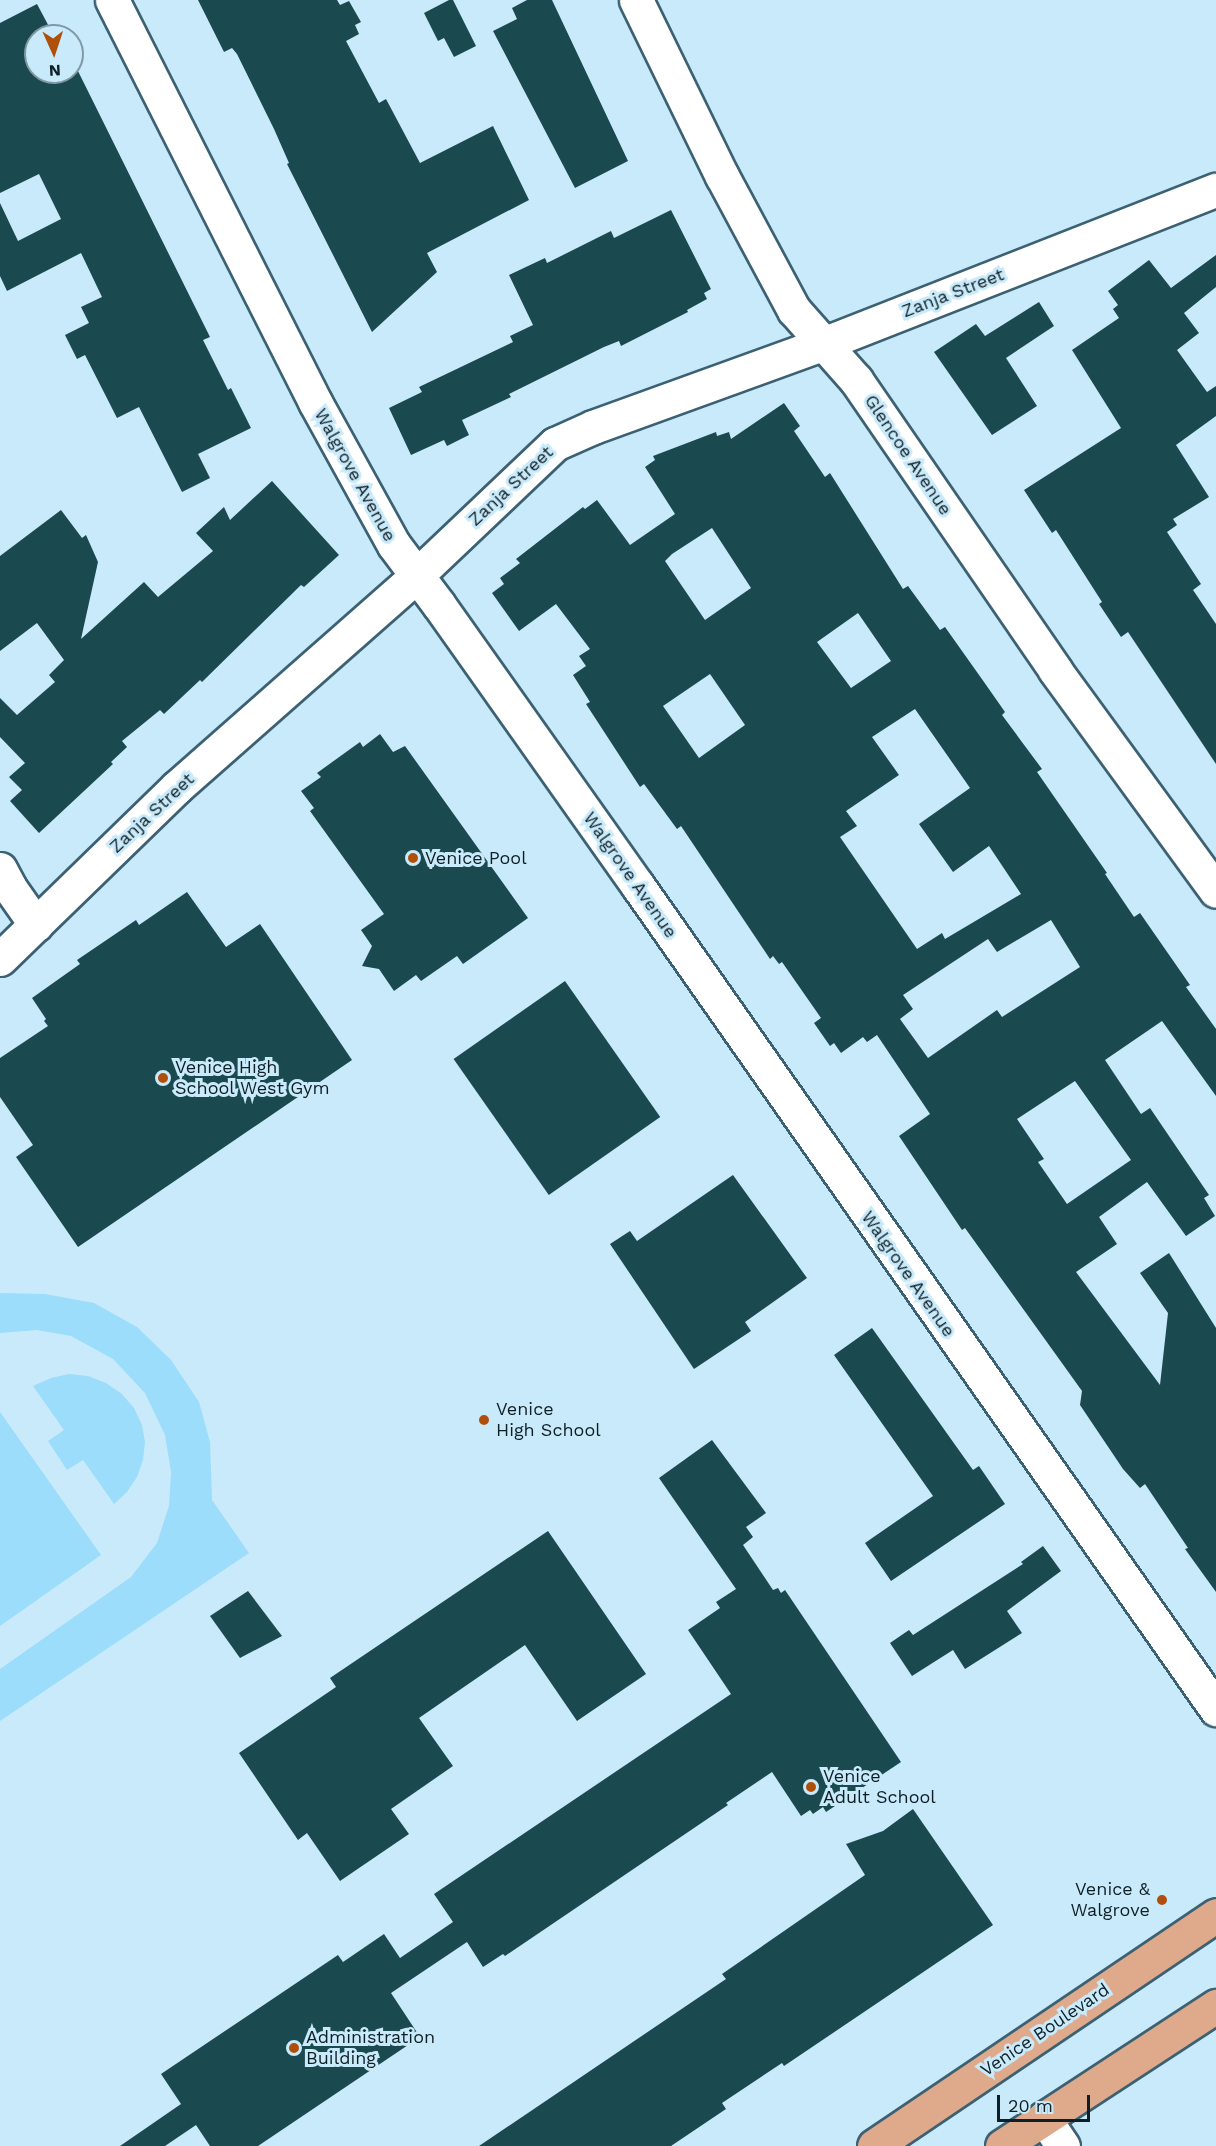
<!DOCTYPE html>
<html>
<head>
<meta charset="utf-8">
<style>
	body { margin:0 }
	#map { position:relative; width:1216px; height:2146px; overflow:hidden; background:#c9eafa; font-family:"Work Sans",sans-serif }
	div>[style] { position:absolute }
	.green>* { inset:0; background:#9cddfb }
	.building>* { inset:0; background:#1a494f; transform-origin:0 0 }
	.roads { filter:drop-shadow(2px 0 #3c6172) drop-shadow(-2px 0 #3c6172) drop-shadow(0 2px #3c6172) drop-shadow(0 -2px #3c6172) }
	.street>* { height:33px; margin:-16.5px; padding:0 16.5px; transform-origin:16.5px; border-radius:16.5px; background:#fff }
	.secondary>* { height:33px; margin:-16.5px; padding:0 16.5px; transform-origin:16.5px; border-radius:16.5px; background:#fff }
	.primary>* { height:33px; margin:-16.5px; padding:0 16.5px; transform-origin:16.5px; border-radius:16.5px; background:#dfaa8c }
	.dots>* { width:16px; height:16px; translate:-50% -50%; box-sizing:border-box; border:3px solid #c9eafa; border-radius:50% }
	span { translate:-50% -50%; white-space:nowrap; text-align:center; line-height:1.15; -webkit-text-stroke:6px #c9eafa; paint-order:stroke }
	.street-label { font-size:18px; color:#0f1f26 }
	.poi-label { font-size:18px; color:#0f1f26 }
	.left { translate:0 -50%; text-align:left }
	.right { translate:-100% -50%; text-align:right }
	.north { position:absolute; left:24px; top:24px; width:60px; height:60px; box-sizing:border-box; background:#c9eafa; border:2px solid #7f99a5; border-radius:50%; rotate:177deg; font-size:16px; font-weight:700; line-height:24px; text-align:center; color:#0f1f26 }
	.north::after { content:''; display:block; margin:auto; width:21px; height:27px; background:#b04f0a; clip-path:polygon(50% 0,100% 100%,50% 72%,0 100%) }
	.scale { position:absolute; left:997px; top:2095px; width:93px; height:27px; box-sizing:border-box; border:3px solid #0f1f26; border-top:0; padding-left:8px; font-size:18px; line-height:21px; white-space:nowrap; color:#0f1f26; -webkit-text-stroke:4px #c9eafa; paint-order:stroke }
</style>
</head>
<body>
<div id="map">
	<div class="green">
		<i style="clip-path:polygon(0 1293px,45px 1294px,94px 1303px,137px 1327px,171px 1360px,199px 1402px,210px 1442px,212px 1500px,249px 1553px,0 1721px,0 1669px,131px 1577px,157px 1543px,169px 1506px,171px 1472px,165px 1435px,145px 1393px,113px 1359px,71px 1336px,37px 1330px,0 1333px)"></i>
		<i style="clip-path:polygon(69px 1374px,88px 1376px,106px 1383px,122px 1394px,134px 1408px,142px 1425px,145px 1442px,143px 1460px,137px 1477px,127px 1492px,114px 1504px,83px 1460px,67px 1470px,48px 1441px,64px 1430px,33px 1386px,51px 1378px)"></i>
		<i style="clip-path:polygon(0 1412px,101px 1555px,0 1626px)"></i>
	</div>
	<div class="building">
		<i style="clip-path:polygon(198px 0,337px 0,340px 5px,349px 1px,361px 22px,355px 25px,359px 34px,346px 41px,379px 103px,386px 99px,420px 163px,493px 126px,529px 200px,427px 253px,437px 272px,372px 332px,287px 164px,289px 163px,274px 129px,237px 54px,232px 48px,224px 52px)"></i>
		<i style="clip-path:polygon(449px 0,453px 0,476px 46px,454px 57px,444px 38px,438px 41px,424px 13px)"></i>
		<i style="clip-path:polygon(527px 0,552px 0,628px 161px,575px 188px,493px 31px,517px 19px,512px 8px)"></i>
		<i style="clip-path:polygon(37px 4px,54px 36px,36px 36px,36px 72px,72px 73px,72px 59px,210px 337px,203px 340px,228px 390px,231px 388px,251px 428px,198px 454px,210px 478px,182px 492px,139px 407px,117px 418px,85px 355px,77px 359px,65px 335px,89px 323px,81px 307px,102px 297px,81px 253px,7px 291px,0 276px,0 203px,18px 241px,61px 219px,39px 174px,0 193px,0 23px)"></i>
		<i style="clip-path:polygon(671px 210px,711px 289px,704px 293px,707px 299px,687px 310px,688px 312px,621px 346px,619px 341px,604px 347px,509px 394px,511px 397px,462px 420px,469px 435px,447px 446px,444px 440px,411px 455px,389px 408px,422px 392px,419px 387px,513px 342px,510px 336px,533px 325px,509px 275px,545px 258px,547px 263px,611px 231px,614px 238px)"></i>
		<i style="clip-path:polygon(1216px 255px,1216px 287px,1184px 313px,1199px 333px,1177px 350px,1207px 392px,1216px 386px,1216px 416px,1176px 445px,1209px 497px,1173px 519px,1177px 525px,1167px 532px,1201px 584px,1193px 590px,1216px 624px,1216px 764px,1128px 632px,1121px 637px,1099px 604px,1102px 602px,1056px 530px,1052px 533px,1024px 490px,1121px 428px,1072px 350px,1119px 318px,1113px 309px,1118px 305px,1108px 291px,1149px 260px,1171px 288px)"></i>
		<i style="clip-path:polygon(1039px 302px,1054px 326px,1006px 358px,1037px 406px,992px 435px,934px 352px,976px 324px,985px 336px)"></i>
		<i style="clip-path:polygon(evenodd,784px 403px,800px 426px,794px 431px,825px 477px,830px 473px,903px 589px,908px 586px,940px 630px,945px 627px,984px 682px,1005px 712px,1002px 715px,1042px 769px,1037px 772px,1107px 873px,1105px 874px,1134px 917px,1140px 913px,1190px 985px,1186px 987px,1216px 1029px,1216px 1096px,1162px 1021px,1105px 1060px,1141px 1114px,1150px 1108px,1209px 1195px,1204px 1198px,1215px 1216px,1186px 1236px,1147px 1182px,1099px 1217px,1117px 1244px,1076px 1272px,1160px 1385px,1168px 1313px,1140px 1273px,1169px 1253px,1216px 1328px,1216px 1592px,1185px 1549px,1188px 1548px,1145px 1484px,1140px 1488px,1123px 1469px,1080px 1405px,1082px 1391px,965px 1228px,962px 1230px,899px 1136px,930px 1114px,877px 1035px,867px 1042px,863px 1037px,841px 1053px,834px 1043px,830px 1046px,814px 1023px,821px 1018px,782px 962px,779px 964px,773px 956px,770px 959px,681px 826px,677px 829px,644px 784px,640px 787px,586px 704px,590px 702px,573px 675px,586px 666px,579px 656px,590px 649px,556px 604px,519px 631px,492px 593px,504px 584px,500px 578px,520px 563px,516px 559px,583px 507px,585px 509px,597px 500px,630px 545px,675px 514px,645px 467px,655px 460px,653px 456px,716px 432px,717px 436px,729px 432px,731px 439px,784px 403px,712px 528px,751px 588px,705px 620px,665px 561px,672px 554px,712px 528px,784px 403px,858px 613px,891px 661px,851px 688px,817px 642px,858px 613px,784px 403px,710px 674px,745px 725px,699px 758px,663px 706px,710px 674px,784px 403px,915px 709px,970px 788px,919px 824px,953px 872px,989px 846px,1021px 894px,945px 939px,942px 933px,917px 949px,840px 837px,857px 826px,846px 811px,899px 775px,872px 737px,915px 709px,784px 403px,1051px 920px,1080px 967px,1002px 1017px,997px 1010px,928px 1058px,900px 1019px,913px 1009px,903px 995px,988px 939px,997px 952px,1051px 920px,784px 403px,1075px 1081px,1131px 1160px,1067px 1204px,1038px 1162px,1044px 1159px,1017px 1119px,1075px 1081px)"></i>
		<i style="clip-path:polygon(272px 481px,339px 555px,304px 587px,301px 585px,202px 682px,200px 680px,164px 714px,160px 710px,122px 741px,127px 747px,111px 762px,113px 764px,39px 833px,10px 801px,22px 790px,9px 777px,25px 763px,0 737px,0 698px,17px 715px,55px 682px,49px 675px,64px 660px,37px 623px,0 651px,0 556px,61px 510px,82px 538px,86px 535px,98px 562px,81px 639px,144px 582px,158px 597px,213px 551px,196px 533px,224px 507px,230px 520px)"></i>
		<i style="clip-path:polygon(380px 734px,393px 752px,405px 746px,528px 918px,463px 964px,457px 956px,421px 981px,416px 975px,394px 991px,379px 969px,362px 966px,372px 946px,361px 930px,384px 914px,310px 811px,314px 808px,301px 791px,321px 777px,317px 773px,360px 742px,363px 747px)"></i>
		<i style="clip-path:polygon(187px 892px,226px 947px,260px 924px,352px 1060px,78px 1247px,16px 1157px,33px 1145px,0 1097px,0 1058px,48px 1026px,44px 1021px,46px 1019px,32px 998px,80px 964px,77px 960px,136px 920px,139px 925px)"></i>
		<i style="left:565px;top:981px;width:166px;height:136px;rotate:55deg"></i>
		<i style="clip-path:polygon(733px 1175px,807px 1278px,745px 1322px,751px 1331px,694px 1369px,610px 1244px,630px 1231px,637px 1241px)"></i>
		<i style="clip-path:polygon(872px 1328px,973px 1470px,979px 1466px,1005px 1504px,891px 1581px,865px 1543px,933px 1496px,834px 1355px)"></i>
		<i style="clip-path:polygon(712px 1440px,766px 1513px,746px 1527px,753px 1537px,743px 1545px,773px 1590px,778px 1588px,781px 1593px,785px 1590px,901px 1762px,826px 1812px,823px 1807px,813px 1814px,810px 1810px,801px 1816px,772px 1772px,726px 1803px,728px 1805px,505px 1956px,503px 1954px,483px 1967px,467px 1942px,391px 1993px,420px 2037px,258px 2146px,210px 2146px,196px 2125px,165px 2146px,120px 2146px,181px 2104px,161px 2074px,338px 1955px,343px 1962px,384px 1934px,400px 1958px,453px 1922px,434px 1894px,731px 1694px,688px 1630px,720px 1608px,716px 1602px,736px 1589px,659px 1478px)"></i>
		<i style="clip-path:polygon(548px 1531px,646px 1674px,577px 1721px,525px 1645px,419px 1718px,453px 1766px,391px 1809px,409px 1834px,340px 1881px,307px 1833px,298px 1840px,239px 1753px,336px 1687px,330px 1678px)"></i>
		<i style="clip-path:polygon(1043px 1546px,1061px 1571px,1007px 1611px,1022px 1633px,965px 1669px,953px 1650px,912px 1676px,890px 1643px,909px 1630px,913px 1635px,1023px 1564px,1021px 1562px)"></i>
		<i style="clip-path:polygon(248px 1591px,282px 1636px,240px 1658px,210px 1616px)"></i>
		<i style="clip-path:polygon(913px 1809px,993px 1925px,784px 2066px,782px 2063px,722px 2103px,726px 2109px,671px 2146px,479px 2146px,726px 1979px,722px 1974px,865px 1875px,846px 1844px,883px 1831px)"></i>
	</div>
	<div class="roads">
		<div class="street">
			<i style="left:636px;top:0;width:196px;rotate:64deg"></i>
			<i style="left:722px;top:176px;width:152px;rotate:61.8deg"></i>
			<i style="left:794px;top:310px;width:94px;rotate:48.5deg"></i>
			<i style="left:856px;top:380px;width:352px;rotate:55.5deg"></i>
			<i style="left:1055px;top:670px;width:273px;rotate:53.9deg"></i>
			<i style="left:416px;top:576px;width:192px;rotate:-43.5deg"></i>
			<i style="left:555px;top:444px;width:42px;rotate:-24.1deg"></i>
			<i style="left:593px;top:427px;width:247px;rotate:-19.9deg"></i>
			<i style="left:825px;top:343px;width:420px;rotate:-21.4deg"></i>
			<i style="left:0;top:869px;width:21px;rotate:62deg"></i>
			<i style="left:10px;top:888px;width:45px;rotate:54.9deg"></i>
			<i style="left:1044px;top:2118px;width:34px;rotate:56deg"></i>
		</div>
		<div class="secondary">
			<i style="left:112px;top:0;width:450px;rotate:63.2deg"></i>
			<i style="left:315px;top:402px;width:163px;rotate:61.1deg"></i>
			<i style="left:394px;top:545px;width:75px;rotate:53.1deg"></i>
			<i style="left:439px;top:605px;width:344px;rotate:54.7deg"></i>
			<i style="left:638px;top:886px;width:1006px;rotate:54.92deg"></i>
			<i style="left:0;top:959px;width:247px;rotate:-44.2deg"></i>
			<i style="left:177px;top:787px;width:319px;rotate:-41.4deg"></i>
		</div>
		<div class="primary">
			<i style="left:874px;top:2146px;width:413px;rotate:-34deg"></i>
			<i style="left:1002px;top:2146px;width:256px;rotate:-33.2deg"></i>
		</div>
	</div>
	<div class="dots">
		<i style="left:413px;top:858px;background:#b04f0a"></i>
		<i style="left:163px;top:1078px;background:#b04f0a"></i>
		<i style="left:484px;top:1420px;background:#b04f0a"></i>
		<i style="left:811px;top:1787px;background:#b04f0a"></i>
		<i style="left:1162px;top:1900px;background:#b04f0a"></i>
		<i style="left:294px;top:2048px;background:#b04f0a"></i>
	</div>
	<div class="street-label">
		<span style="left:953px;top:293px;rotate:-21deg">Zanja Street</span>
		<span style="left:908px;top:455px;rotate:56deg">Glencoe Avenue</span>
		<span style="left:355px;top:475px;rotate:61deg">Walgrove Avenue</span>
		<span style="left:511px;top:486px;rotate:-43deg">Zanja Street</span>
		<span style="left:152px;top:813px;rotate:-43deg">Zanja Street</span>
		<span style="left:630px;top:875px;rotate:55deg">Walgrove Avenue</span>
		<span style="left:908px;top:1274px;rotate:55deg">Walgrove Avenue</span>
		<span style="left:1045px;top:2030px;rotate:-34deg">Venice Boulevard</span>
	</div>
	<div class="poi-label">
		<span class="left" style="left:425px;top:858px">Venice Pool</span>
		<span class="left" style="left:175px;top:1078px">Venice High<br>School West Gym</span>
		<span class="left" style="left:496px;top:1420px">Venice<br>High School</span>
		<span class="left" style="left:823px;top:1787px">Venice<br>Adult School</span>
		<span class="right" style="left:1150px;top:1900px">Venice &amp;<br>Walgrove</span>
		<span class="left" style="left:306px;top:2048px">Administration<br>Building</span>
	</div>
	<div class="north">N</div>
	<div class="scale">20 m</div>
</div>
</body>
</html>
